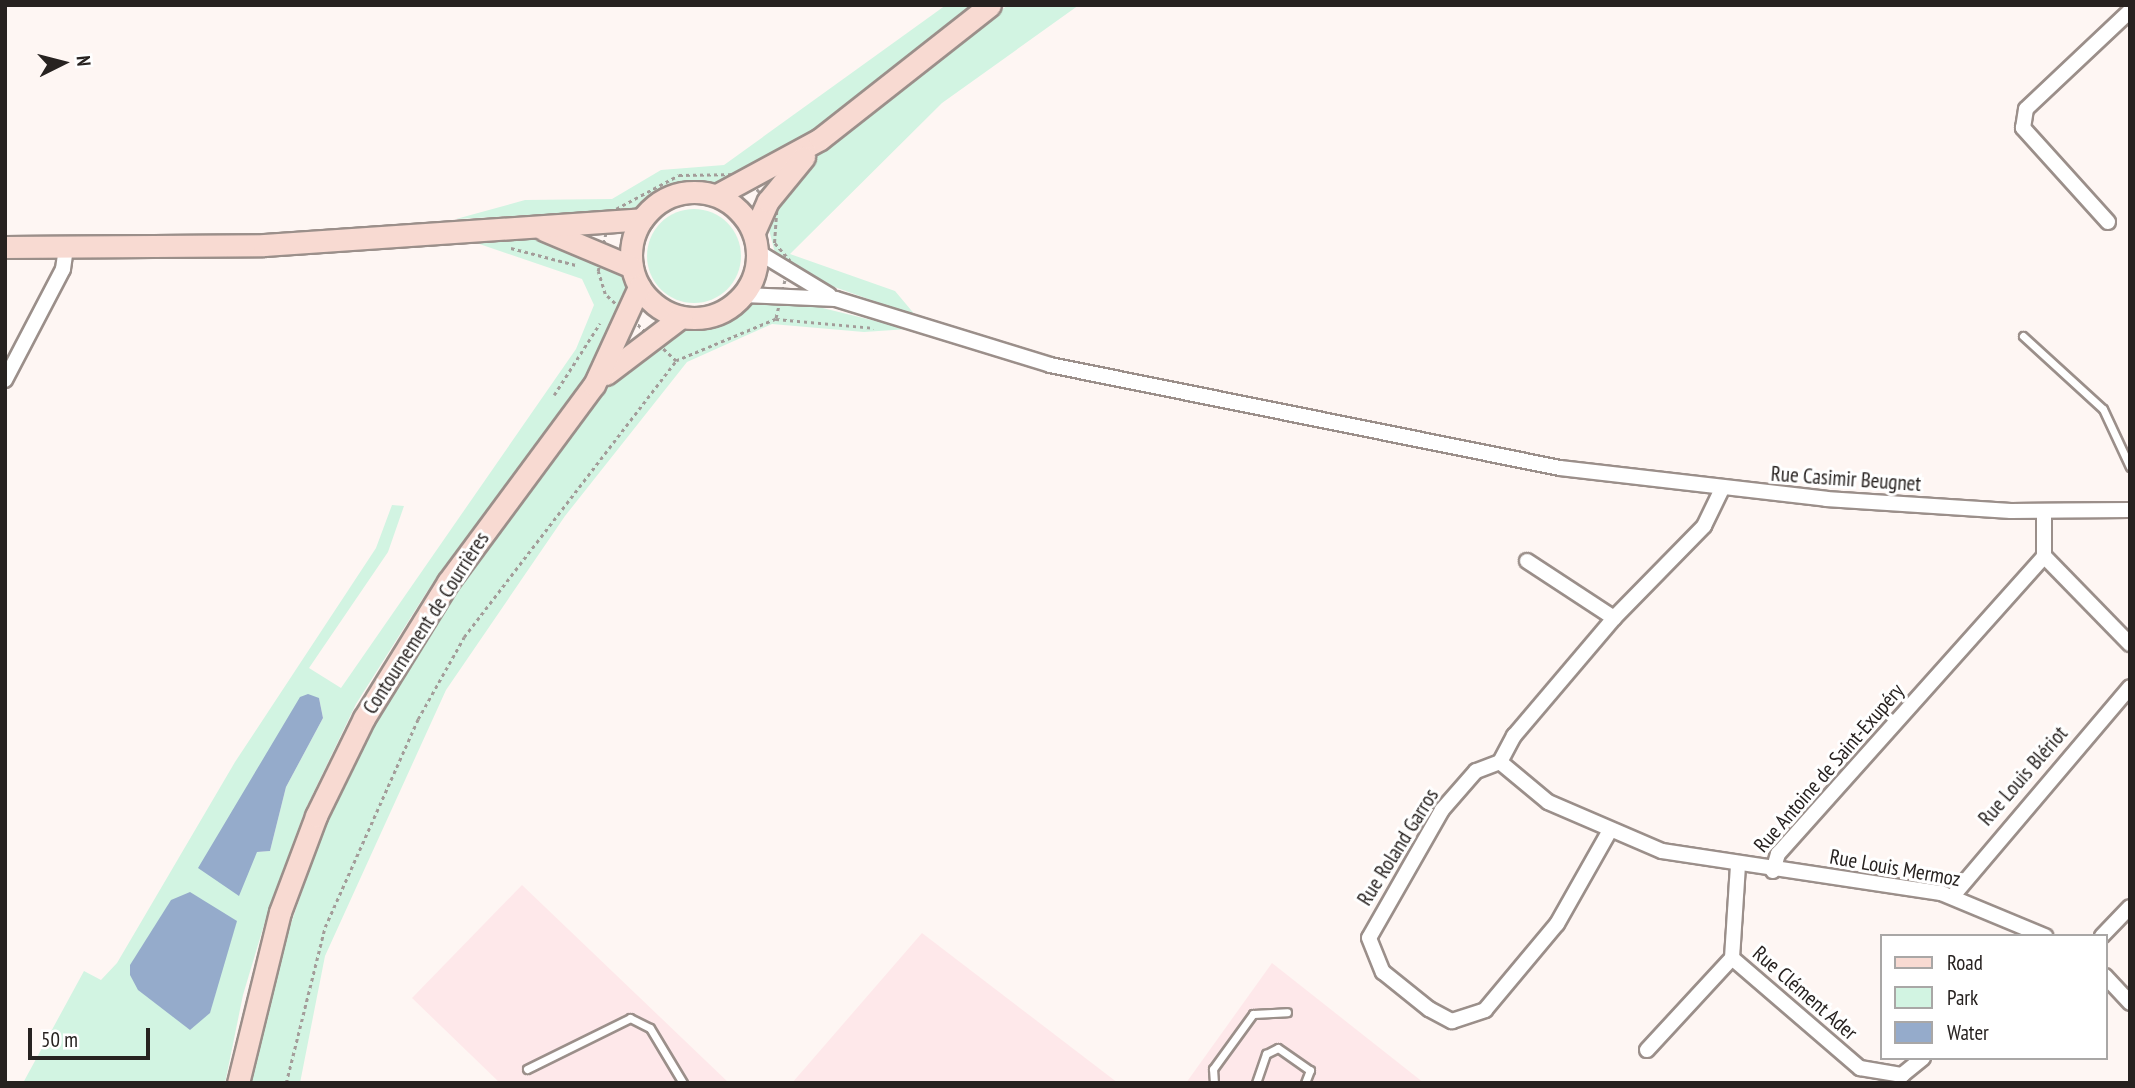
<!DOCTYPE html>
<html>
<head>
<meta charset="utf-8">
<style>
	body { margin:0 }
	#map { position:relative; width:2135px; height:1088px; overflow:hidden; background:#fef6f3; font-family:"PT Sans Narrow",sans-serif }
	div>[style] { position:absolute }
	.commercial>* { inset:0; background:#fee8ea }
	.green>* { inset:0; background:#d2f4e2 }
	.round { border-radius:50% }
	.water>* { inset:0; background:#95abcb }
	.path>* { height:2.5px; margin-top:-1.25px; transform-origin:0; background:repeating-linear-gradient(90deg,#a39c99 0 3.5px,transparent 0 7px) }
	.roads { filter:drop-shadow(2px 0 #9b8f8a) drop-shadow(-2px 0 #9b8f8a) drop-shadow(0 2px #9b8f8a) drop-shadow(0 -2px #9b8f8a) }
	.lane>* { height:7px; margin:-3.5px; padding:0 3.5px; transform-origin:3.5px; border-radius:3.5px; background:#fff }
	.street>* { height:14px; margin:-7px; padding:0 7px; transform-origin:7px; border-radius:7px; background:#fff }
	.secondary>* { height:21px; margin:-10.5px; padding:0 10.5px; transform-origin:10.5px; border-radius:10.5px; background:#f8dad2 }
	.secondary>.ring { margin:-10.5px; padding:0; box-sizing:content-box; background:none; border:21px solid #f8dad2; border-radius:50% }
	span { translate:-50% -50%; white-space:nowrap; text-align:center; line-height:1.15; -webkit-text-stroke:6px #fff; paint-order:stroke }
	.street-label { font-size:21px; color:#272220 }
	.frame { position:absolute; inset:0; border:7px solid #272220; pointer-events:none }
	.legend { position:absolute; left:1880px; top:934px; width:228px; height:126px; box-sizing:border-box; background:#fff; border:2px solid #a9a7a6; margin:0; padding:9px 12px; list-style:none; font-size:21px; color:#272220 }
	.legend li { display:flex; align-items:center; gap:14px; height:35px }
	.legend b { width:35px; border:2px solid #a9a7a6 }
	.north { position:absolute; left:28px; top:28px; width:70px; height:70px; -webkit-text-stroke:5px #fff; paint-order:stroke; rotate:84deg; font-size:19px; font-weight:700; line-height:28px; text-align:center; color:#272220 }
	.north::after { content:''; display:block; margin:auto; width:24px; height:32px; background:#272220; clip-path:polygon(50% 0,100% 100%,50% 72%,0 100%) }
	.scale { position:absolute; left:28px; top:1028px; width:122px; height:32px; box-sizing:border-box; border:4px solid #272220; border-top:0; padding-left:9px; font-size:21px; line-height:24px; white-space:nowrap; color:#272220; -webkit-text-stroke:5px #fff; paint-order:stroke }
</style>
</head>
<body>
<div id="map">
	<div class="commercial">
		<i style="clip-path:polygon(522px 885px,729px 1083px,500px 1083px,412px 998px)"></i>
		<i style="clip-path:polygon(922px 933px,1118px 1083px,792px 1083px)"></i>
		<i style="clip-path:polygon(1272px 963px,1424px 1083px,1186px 1083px)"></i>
	</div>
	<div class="green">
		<i style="clip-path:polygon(946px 5px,975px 5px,782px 156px,728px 185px,672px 185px,633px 210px,456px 219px,525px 200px,612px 199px,661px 170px,724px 165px)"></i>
		<i style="clip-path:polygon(1008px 5px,1079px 5px,942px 103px,790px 254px,895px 291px,916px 316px,812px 279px,776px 257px,766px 218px,799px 175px,829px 143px)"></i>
		<i class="round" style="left:647px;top:209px;width:94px;height:94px"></i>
		<i style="clip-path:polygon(evenodd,529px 235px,568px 242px,622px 272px,628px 296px,606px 348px,428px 590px,356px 704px,305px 810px,269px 908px,243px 995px,225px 1083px,23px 1083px,84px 971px,101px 980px,117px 963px,235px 762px,376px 548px,392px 505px,404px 506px,388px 552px,309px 668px,341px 688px,576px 349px,594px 305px,582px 279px,462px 238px,529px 235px,319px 698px,323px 718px,286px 787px,270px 851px,257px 852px,319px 698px)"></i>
		<i style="clip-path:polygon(782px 298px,908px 329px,864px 332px,772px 324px,687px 362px,565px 516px,446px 690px,325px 956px,300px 1083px,248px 1083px,267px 993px,324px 828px,373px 723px,464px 578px,624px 366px,683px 327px,720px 325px,760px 300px)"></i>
	</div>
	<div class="water">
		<i style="clip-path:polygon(308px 694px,319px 698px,323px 718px,286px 787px,270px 851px,257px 852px,239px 896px,198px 868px,300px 697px)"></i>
		<i style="clip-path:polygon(190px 892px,237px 921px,210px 1013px,190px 1030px,138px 990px,130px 975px,130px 965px,171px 900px)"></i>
	</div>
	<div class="path">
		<i style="left:743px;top:174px;width:50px;rotate:47.4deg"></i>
		<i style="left:777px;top:211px;width:32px;rotate:94deg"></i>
		<i style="left:775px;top:243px;width:23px;rotate:49deg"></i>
		<i style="left:790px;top:260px;width:61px;rotate:103.3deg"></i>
		<i style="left:776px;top:319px;width:108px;rotate:157.2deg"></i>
		<i style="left:676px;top:361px;width:98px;rotate:-136.7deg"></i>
		<i style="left:605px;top:294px;width:24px;rotate:-107deg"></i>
		<i style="left:598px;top:271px;width:60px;rotate:-78.5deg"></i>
		<i style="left:610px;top:212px;width:78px;rotate:-28.2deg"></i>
		<i style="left:679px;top:175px;width:64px;rotate:-0.9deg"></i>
		<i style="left:511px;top:248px;width:67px;rotate:14.7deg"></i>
		<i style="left:776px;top:319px;width:98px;rotate:5.2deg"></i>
		<i style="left:554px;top:395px;width:85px;rotate:-57.4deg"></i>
		<i style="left:286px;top:1083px;width:161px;rotate:-76deg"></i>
		<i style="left:325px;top:927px;width:228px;rotate:-65.9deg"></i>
		<i style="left:418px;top:719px;width:94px;rotate:-60.7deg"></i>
		<i style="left:464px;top:637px;width:348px;rotate:-52.5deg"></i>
	</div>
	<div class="roads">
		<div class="lane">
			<i style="left:2023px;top:336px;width:108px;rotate:42.4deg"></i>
			<i style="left:2103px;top:409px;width:64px;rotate:65deg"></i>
			<i style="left:527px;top:1069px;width:115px;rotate:-26.3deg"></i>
			<i style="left:630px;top:1018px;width:22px;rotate:27deg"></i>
			<i style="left:650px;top:1028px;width:64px;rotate:59deg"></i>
			<i style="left:1214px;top:1083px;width:14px;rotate:-94deg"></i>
			<i style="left:1213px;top:1069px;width:68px;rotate:-54deg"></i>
			<i style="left:1253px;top:1014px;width:34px;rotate:-3deg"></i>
			<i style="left:1256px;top:1083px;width:31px;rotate:-71deg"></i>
			<i style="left:1266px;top:1054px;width:13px;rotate:-27deg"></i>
			<i style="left:1278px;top:1048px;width:39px;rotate:35deg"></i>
			<i style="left:1310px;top:1070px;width:14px;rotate:111deg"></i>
		</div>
		<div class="street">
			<i style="left:2108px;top:222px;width:127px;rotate:-132.1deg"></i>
			<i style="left:2023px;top:128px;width:19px;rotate:-81deg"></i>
			<i style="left:2026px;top:109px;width:143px;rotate:-43.3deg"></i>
			<i style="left:758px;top:252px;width:83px;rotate:31.2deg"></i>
			<i style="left:744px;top:295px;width:92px;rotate:2.5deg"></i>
			<i style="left:836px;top:299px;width:224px;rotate:17.1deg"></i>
			<i style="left:1050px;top:365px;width:520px;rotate:11.42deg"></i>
			<i style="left:1560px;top:468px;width:268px;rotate:6.6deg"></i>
			<i style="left:1826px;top:499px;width:185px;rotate:3.7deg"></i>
			<i style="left:2011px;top:511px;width:119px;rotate:-0.5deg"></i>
			<i style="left:5px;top:380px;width:125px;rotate:-62.4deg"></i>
			<i style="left:63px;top:269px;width:21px;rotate:-82deg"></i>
			<i style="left:2044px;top:556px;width:123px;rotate:45.7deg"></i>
			<i style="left:1527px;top:561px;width:104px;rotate:33.2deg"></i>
			<i style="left:1500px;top:762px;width:26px;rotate:159deg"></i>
			<i style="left:1476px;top:771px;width:52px;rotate:131.1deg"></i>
			<i style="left:1442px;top:810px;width:147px;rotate:119.7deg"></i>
			<i style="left:1369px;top:938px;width:37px;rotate:68deg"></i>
			<i style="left:1383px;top:972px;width:59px;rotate:38.8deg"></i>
			<i style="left:1429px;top:1009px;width:26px;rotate:28deg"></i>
			<i style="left:1452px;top:1021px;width:35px;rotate:-18deg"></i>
			<i style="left:1485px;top:1010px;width:112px;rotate:-50.1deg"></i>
			<i style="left:1557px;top:924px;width:106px;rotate:-60.5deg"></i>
			<i style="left:1500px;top:762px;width:62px;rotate:39.8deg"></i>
			<i style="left:1548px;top:802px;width:124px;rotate:23.3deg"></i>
			<i style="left:1662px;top:851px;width:282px;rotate:8.6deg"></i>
			<i style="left:1941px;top:893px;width:113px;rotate:22.5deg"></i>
			<i style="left:1500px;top:762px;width:30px;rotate:-62deg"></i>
			<i style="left:1514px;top:736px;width:155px;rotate:-49.7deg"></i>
			<i style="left:1614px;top:618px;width:129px;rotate:-45.6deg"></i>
			<i style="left:1704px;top:526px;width:41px;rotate:-64.1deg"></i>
			<i style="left:1773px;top:871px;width:18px;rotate:-74deg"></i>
			<i style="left:1778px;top:854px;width:399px;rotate:-48.2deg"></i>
			<i style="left:2044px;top:556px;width:45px;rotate:-90deg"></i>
			<i style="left:1952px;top:897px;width:275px;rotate:-49.7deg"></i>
			<i style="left:2102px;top:936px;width:40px;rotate:-46deg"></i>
			<i style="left:1732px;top:958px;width:169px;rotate:40.7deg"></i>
			<i style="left:1860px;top:1068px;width:43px;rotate:9.5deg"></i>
			<i style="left:1902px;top:1075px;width:27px;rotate:-39deg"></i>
			<i style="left:2105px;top:976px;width:37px;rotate:47deg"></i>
			<i style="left:1647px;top:1050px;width:125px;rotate:-47.3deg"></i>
			<i style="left:1732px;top:958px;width:92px;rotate:-86.3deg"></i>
		</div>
		<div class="secondary">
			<i class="ring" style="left:631px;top:192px;width:105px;height:105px"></i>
			<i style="left:717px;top:195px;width:117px;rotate:-28.5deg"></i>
			<i style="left:820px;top:139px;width:216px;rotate:-38.2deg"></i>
			<i style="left:544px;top:230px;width:95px;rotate:22.8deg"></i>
			<i style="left:754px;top:232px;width:34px;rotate:-66deg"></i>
			<i style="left:768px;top:201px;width:57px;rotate:-50.7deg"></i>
			<i style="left:5px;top:247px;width:259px;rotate:-0.4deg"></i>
			<i style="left:264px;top:245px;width:379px;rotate:-3.9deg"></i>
			<i style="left:606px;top:374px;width:94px;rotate:-37.2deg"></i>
			<i style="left:238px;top:1083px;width:176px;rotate:-76.2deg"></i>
			<i style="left:280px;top:912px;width:103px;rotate:-69.4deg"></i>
			<i style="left:316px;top:816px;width:109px;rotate:-63.9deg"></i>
			<i style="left:364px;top:718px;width:160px;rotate:-58.3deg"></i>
			<i style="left:448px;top:582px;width:245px;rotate:-53.5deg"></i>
			<i style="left:594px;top:385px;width:108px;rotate:-65.3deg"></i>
		</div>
	</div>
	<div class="street-label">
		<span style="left:1846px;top:479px;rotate:4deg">Rue Casimir Beugnet</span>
		<span style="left:426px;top:623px;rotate:-57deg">Contournement de Courrières</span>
		<span style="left:1829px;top:768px;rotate:-49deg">Rue Antoine de Saint-Exupéry</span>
		<span style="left:2023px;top:776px;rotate:-49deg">Rue Louis Blériot</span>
		<span style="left:1398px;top:847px;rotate:-58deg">Rue Roland Garros</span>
		<span style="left:1895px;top:868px;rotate:10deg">Rue Louis Mermoz</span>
		<span style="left:1805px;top:993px;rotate:41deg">Rue Clément Ader</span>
	</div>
	<div class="frame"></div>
	<ul class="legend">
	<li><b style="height:9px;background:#f8dad2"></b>Road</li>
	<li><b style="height:19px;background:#d2f4e2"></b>Park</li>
	<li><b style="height:19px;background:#95abcb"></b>Water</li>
	</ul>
	<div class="north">N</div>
	<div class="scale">50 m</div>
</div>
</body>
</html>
